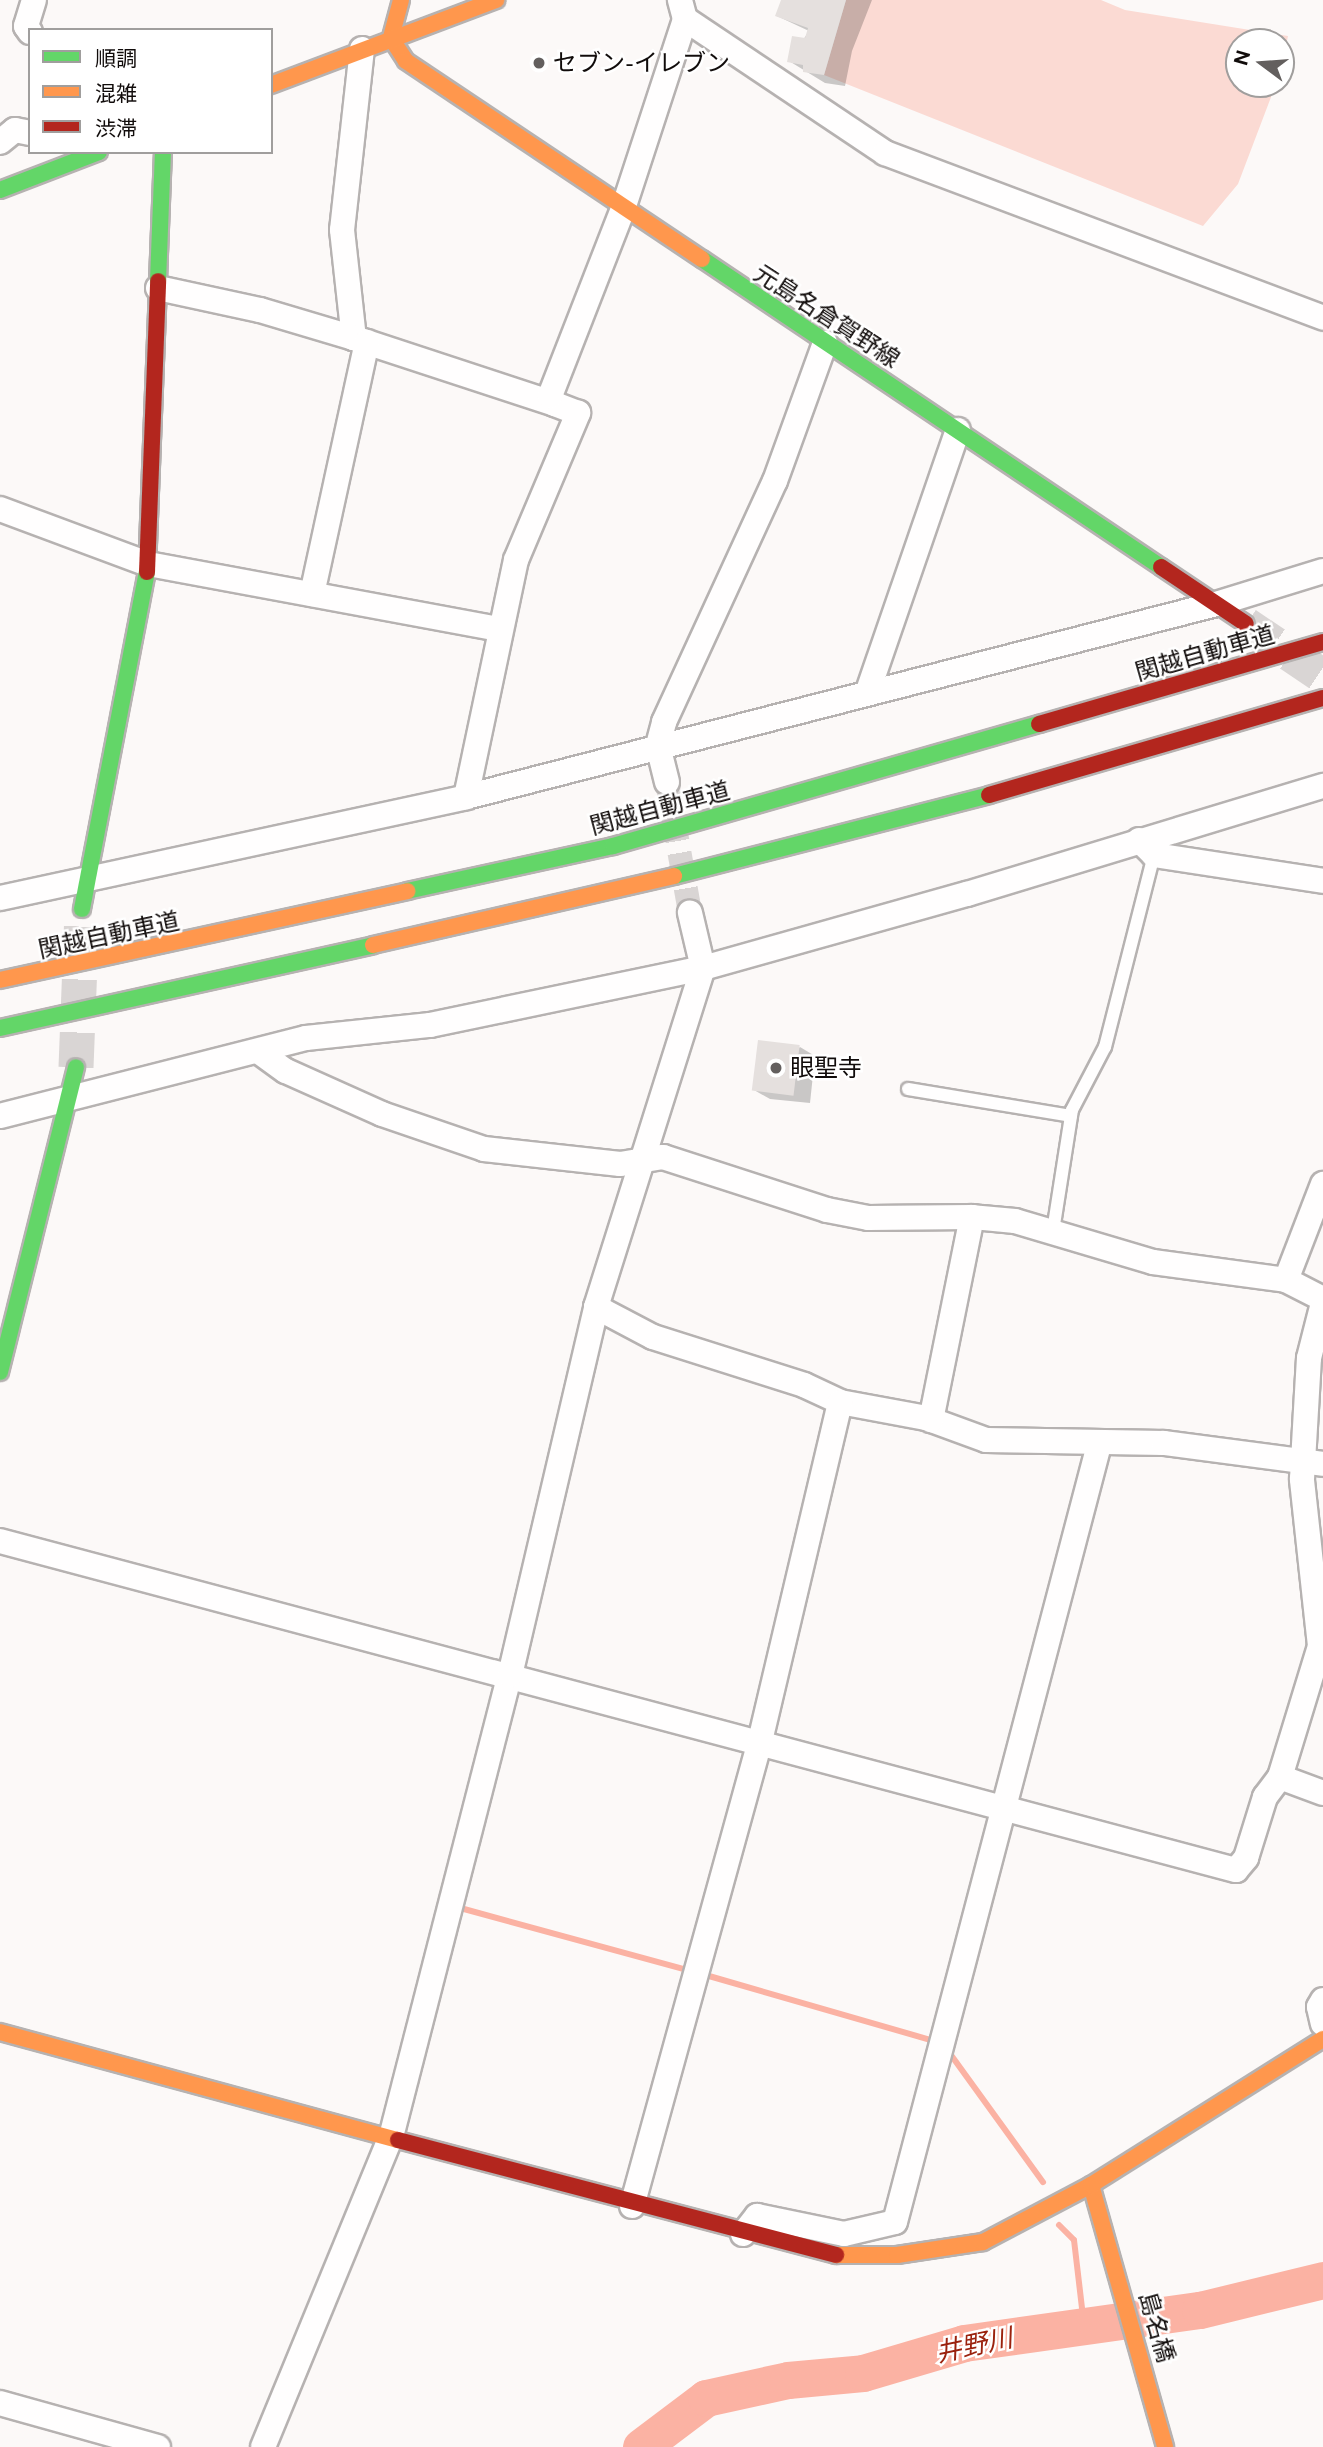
<!DOCTYPE html>
<html>
<head>
<meta charset="utf-8">
<style>
	body { margin:0 }
	#map { position:relative; width:1323px; height:2447px; overflow:hidden; background:#fcf9f8; font-family:"Public Sans","Noto Sans JP",sans-serif }
	div>[style] { position:absolute }
	.green>* { inset:0; background:#fbdad3 }
	.shadow>* { inset:0; background:#0003 }
	.stream>* { height:6px; margin:-3px; padding:0 3px; transform-origin:3px; border-radius:3px; background:#fbb2a3 }
	.river>* { height:37px; margin:-18.5px; padding:0 18.5px; transform-origin:18.5px; border-radius:18.5px; background:#fbb2a3 }
	.building>* { inset:0; background:#e5e0de; transform-origin:0 0 }
	.street-tunnel>* { height:24px; margin-top:-12px; transform-origin:0; background:repeating-linear-gradient(90deg,#d9d5d4 0 24px,transparent 0 36px) }
	.secondary-tunnel>* { height:35px; margin-top:-17.5px; transform-origin:0; background:repeating-linear-gradient(90deg,#d9d5d4 0 35px,transparent 0 53px) }
	.roads { filter:drop-shadow(2px 0 #b6b2b1) drop-shadow(-2px 0 #b6b2b1) drop-shadow(0 2px #b6b2b1) drop-shadow(0 -2px #b6b2b1) }
	.lane>* { height:12px; margin:-6px; padding:0 6px; transform-origin:6px; border-radius:6px; background:#fffefe }
	.street>* { height:24px; margin:-12px; padding:0 12px; transform-origin:12px; border-radius:12px; background:#fffefe }
	.fast>* { height:16px; margin:-8px; padding:0 8px; transform-origin:8px; border-radius:8px; background:#63d668 }
	.slow>* { height:16px; margin:-8px; padding:0 8px; transform-origin:8px; border-radius:8px; background:#ff974d }
	.jam>* { height:16px; margin:-8px; padding:0 8px; transform-origin:8px; border-radius:8px; background:#b3261e }
	.dots>* { width:19px; height:19px; translate:-50% -50%; box-sizing:border-box; border:4px solid #fff; border-radius:50% }
	span { translate:-50% -50%; white-space:nowrap; text-align:center; line-height:1.15; -webkit-text-stroke:5px #fff; paint-order:stroke }
	.poi-label { font-size:24px; color:#110c0b }
	.left { translate:0 -50%; text-align:left }
	.street-label { font-size:24px; color:#110c0b }
	.water-label { font-size:26px; color:#9b220e; font-style:italic }
	.legend { position:absolute; left:28px; top:28px; width:245px; height:126px; box-sizing:border-box; background:#fff; border:2px solid #a09e9d; margin:0; padding:9px 12px; list-style:none; font-size:21px; color:#110c0b }
	.legend li { display:flex; align-items:center; gap:14px; height:35px }
	.legend b { width:35px; border:2px solid #a09e9d }
	.north { position:absolute; left:1225px; top:28px; width:70px; height:70px; box-sizing:border-box; background:#fff; border:2px solid #a09e9d; border-radius:50%; rotate:286deg; font-size:19px; font-weight:700; line-height:28px; text-align:center; color:#110c0b }
	.north::after { content:''; display:block; margin:auto; width:24px; height:32px; background:#635f5e; clip-path:polygon(50% 0,100% 100%,50% 72%,0 100%) }
</style>
</head>
<body>
<div id="map">
	<div class="green">
		<i style="clip-path:polygon(846px 0,1101px 0,1125px 10px,1288px 36px,1281px 70px,1281px 42px,1239px 42px,1239px 84px,1276px 84px,1238px 184px,1203px 226px,824px 75px)"></i>
	</div>
	<div class="shadow">
		<i style="clip-path:polygon(783px 0,872px 0,852px 51px,845px 86px,825px 83px,789px 61px,809px 31px,777px 16px)"></i>
		<i style="clip-path:polygon(800px 1047px,815px 1056px,810px 1103px,770px 1099px,754px 1090px)"></i>
	</div>
	<div class="stream">
		<i style="left:464px;top:1909px;width:228px;rotate:15.3deg"></i>
		<i style="left:709px;top:1976px;width:231px;rotate:16.1deg"></i>
		<i style="left:951px;top:2055px;width:157px;rotate:54.1deg"></i>
		<i style="left:1059px;top:2225px;width:21px;rotate:45deg"></i>
		<i style="left:1074px;top:2240px;width:86px;rotate:83.3deg"></i>
	</div>
	<div class="river">
		<i style="left:641px;top:2447px;width:81px;rotate:-37deg"></i>
		<i style="left:706px;top:2398px;width:84px;rotate:-12.4deg"></i>
		<i style="left:788px;top:2380px;width:75px;rotate:-5.3deg"></i>
		<i style="left:863px;top:2373px;width:105px;rotate:-16.5deg"></i>
		<i style="left:964px;top:2343px;width:238px;rotate:-8deg"></i>
		<i style="left:1200px;top:2310px;width:127px;rotate:-13.7deg"></i>
	</div>
	<div class="building">
		<i style="clip-path:polygon(781px 0,846px 0,824px 75px,803px 72px,803px 65px,787px 62px,792px 36px,805px 38px,808px 28px,775px 16px)"></i>
		<i style="left:758px;top:1040px;width:42px;height:51px;rotate:7deg"></i>
	</div>
	<div class="street-tunnel">
		<i style="left:667px;top:782px;width:133px;rotate:80deg"></i>
	</div>
	<div class="secondary-tunnel">
		<i style="left:1246px;top:624px;width:93px;rotate:34deg"></i>
		<i style="left:76px;top:1067px;width:158px;rotate:-87.8deg"></i>
	</div>
	<div class="roads">
		<div class="lane">
			<i style="left:908px;top:1089px;width:165px;rotate:9.4deg"></i>
			<i style="left:1053px;top:1231px;width:122px;rotate:-81.1deg"></i>
			<i style="left:1072px;top:1110px;width:71px;rotate:-62.4deg"></i>
			<i style="left:1105px;top:1047px;width:198px;rotate:-75.7deg"></i>
		</div>
		<div class="street">
			<i style="left:685px;top:19px;width:241px;rotate:33.8deg"></i>
			<i style="left:885px;top:153px;width:468px;rotate:20.6deg"></i>
			<i style="left:30px;top:32px;width:7px;rotate:-124deg"></i>
			<i style="left:26px;top:26px;width:27px;rotate:-73deg"></i>
			<i style="left:362px;top:49px;width:182px;rotate:96.3deg"></i>
			<i style="left:342px;top:230px;width:109px;rotate:83.7deg"></i>
			<i style="left:354px;top:338px;width:212px;rotate:18.2deg"></i>
			<i style="left:0;top:142px;width:19px;rotate:-39deg"></i>
			<i style="left:15px;top:130px;width:15px;rotate:11deg"></i>
			<i style="left:158px;top:288px;width:104px;rotate:12.2deg"></i>
			<i style="left:260px;top:310px;width:98px;rotate:16.6deg"></i>
			<i style="left:0;top:509px;width:158px;rotate:20.4deg"></i>
			<i style="left:148px;top:564px;width:357px;rotate:10.5deg"></i>
			<i style="left:312px;top:594px;width:258px;rotate:-77.7deg"></i>
			<i style="left:868px;top:691px;width:276px;rotate:-71deg"></i>
			<i style="left:667px;top:782px;width:38px;rotate:-104deg"></i>
			<i style="left:658px;top:745px;width:24px;rotate:-75deg"></i>
			<i style="left:664px;top:722px;width:265px;rotate:-65.3deg"></i>
			<i style="left:775px;top:481px;width:147px;rotate:-70.1deg"></i>
			<i style="left:466px;top:797px;width:242px;rotate:-78.1deg"></i>
			<i style="left:516px;top:560px;width:160px;rotate:-67.1deg"></i>
			<i style="left:578px;top:413px;width:25px;rotate:-159deg"></i>
			<i style="left:555px;top:404px;width:9px;rotate:-122deg"></i>
			<i style="left:550px;top:396px;width:201px;rotate:-68.7deg"></i>
			<i style="left:623px;top:209px;width:200px;rotate:-71.9deg"></i>
			<i style="left:685px;top:19px;width:20px;rotate:-105deg"></i>
			<i style="left:1139px;top:840px;width:21px;rotate:45deg"></i>
			<i style="left:1154px;top:855px;width:171px;rotate:8.7deg"></i>
			<i style="left:0;top:898px;width:477px;rotate:-12.2deg"></i>
			<i style="left:466px;top:797px;width:774px;rotate:-14.43deg"></i>
			<i style="left:1216px;top:604px;width:112px;rotate:-17.1deg"></i>
			<i style="left:258px;top:1051px;width:34px;rotate:36deg"></i>
			<i style="left:286px;top:1071px;width:105px;rotate:24.1deg"></i>
			<i style="left:382px;top:1114px;width:108px;rotate:18.9deg"></i>
			<i style="left:484px;top:1149px;width:137px;rotate:6.3deg"></i>
			<i style="left:620px;top:1164px;width:44px;rotate:-9.2deg"></i>
			<i style="left:663px;top:1157px;width:172px;rotate:17.9deg"></i>
			<i style="left:827px;top:1210px;width:42px;rotate:11deg"></i>
			<i style="left:868px;top:1218px;width:104px;rotate:-0.6deg"></i>
			<i style="left:972px;top:1217px;width:43px;rotate:5.3deg"></i>
			<i style="left:1015px;top:1221px;width:144px;rotate:16.5deg"></i>
			<i style="left:1153px;top:1262px;width:134px;rotate:7.7deg"></i>
			<i style="left:1286px;top:1280px;width:42px;rotate:27.2deg"></i>
			<i style="left:0;top:1116px;width:316px;rotate:-14.3deg"></i>
			<i style="left:306px;top:1038px;width:125px;rotate:-6deg"></i>
			<i style="left:430px;top:1025px;width:279px;rotate:-11.8deg"></i>
			<i style="left:703px;top:968px;width:274px;rotate:-15.7deg"></i>
			<i style="left:967px;top:894px;width:372px;rotate:-16.9deg"></i>
			<i style="left:1286px;top:1280px;width:103px;rotate:-68.9deg"></i>
			<i style="left:596px;top:1307px;width:64px;rotate:27.8deg"></i>
			<i style="left:653px;top:1337px;width:158px;rotate:17.6deg"></i>
			<i style="left:804px;top:1385px;width:40px;rotate:25deg"></i>
			<i style="left:840px;top:1402px;width:87px;rotate:10.5deg"></i>
			<i style="left:926px;top:1418px;width:64px;rotate:20.1deg"></i>
			<i style="left:986px;top:1440px;width:178px;rotate:1deg"></i>
			<i style="left:1164px;top:1443px;width:160px;rotate:7.5deg"></i>
			<i style="left:931px;top:1420px;width:207px;rotate:-78.6deg"></i>
			<i style="left:0;top:1541px;width:1279px;rotate:14.91deg"></i>
			<i style="left:1236px;top:1870px;width:16px;rotate:-50deg"></i>
			<i style="left:1246px;top:1858px;width:64px;rotate:-72.7deg"></i>
			<i style="left:1265px;top:1797px;width:25px;rotate:-53deg"></i>
			<i style="left:1280px;top:1777px;width:46px;rotate:20.4deg"></i>
			<i style="left:1280px;top:1777px;width:137px;rotate:-73deg"></i>
			<i style="left:1320px;top:1646px;width:168px;rotate:-96.2deg"></i>
			<i style="left:1302px;top:1479px;width:121px;rotate:-86.7deg"></i>
			<i style="left:1309px;top:1358px;width:57px;rotate:-75.7deg"></i>
			<i style="left:1323px;top:2000px;width:8px;rotate:120deg"></i>
			<i style="left:1319px;top:2007px;width:17px;rotate:77deg"></i>
			<i style="left:632px;top:2206px;width:482px;rotate:-74.6deg"></i>
			<i style="left:760px;top:1741px;width:348px;rotate:-76.7deg"></i>
			<i style="left:743px;top:2234px;width:23px;rotate:-52deg"></i>
			<i style="left:757px;top:2216px;width:89px;rotate:11.7deg"></i>
			<i style="left:844px;top:2234px;width:52px;rotate:-13.2deg"></i>
			<i style="left:895px;top:2222px;width:803px;rotate:-75.29deg"></i>
			<i style="left:0;top:2403px;width:164px;rotate:15.6deg"></i>
			<i style="left:263px;top:2447px;width:335px;rotate:-67.6deg"></i>
			<i style="left:391px;top:2137px;width:477px;rotate:-75.6deg"></i>
			<i style="left:510px;top:1675px;width:378px;rotate:-76.8deg"></i>
			<i style="left:596px;top:1307px;width:355px;rotate:-72.5deg"></i>
			<i style="left:703px;top:968px;width:57px;rotate:-103.3deg"></i>
		</div>
		<div class="fast">
			<i style="left:0;top:190px;width:106px;rotate:-21deg"></i>
			<i style="left:702px;top:259px;width:553px;rotate:33.86deg"></i>
			<i style="left:158px;top:281px;width:129px;rotate:-87.8deg"></i>
			<i style="left:674px;top:876px;width:325px;rotate:-14.4deg"></i>
			<i style="left:407px;top:891px;width:211px;rotate:-12.3deg"></i>
			<i style="left:613px;top:846px;width:443px;rotate:-16deg"></i>
			<i style="left:82px;top:909px;width:343px;rotate:-79.1deg"></i>
			<i style="left:0;top:1028px;width:382px;rotate:-12.5deg"></i>
			<i style="left:0;top:1372px;width:314px;rotate:-76deg"></i>
		</div>
		<div class="slow">
			<i style="left:401px;top:0;width:39px;rotate:105deg"></i>
			<i style="left:391px;top:38px;width:27px;rotate:57deg"></i>
			<i style="left:406px;top:61px;width:356px;rotate:33.8deg"></i>
			<i style="left:271px;top:85px;width:241px;rotate:-20.7deg"></i>
			<i style="left:373px;top:945px;width:309px;rotate:-12.9deg"></i>
			<i style="left:0;top:980px;width:417px;rotate:-12.3deg"></i>
			<i style="left:0;top:2032px;width:412px;rotate:15.2deg"></i>
			<i style="left:1091px;top:2185px;width:272px;rotate:74.2deg"></i>
			<i style="left:836px;top:2255px;width:61px"></i>
			<i style="left:897px;top:2255px;width:87px;rotate:-8.6deg"></i>
			<i style="left:983px;top:2242px;width:122px;rotate:-27.8deg"></i>
			<i style="left:1091px;top:2185px;width:274px;rotate:-32.2deg"></i>
		</div>
		<div class="jam">
			<i style="left:1161px;top:567px;width:102px;rotate:33.8deg"></i>
			<i style="left:147px;top:572px;width:291px;rotate:-87.8deg"></i>
			<i style="left:1039px;top:724px;width:296px;rotate:-16.1deg"></i>
			<i style="left:989px;top:795px;width:348px;rotate:-16.2deg"></i>
			<i style="left:398px;top:2140px;width:453px;rotate:14.7deg"></i>
		</div>
	</div>
	<div class="dots">
		<i style="left:539px;top:63px;background:#635f5e"></i>
		<i style="left:776px;top:1068px;background:#635f5e"></i>
	</div>
	<div class="poi-label">
		<span class="left" style="left:553px;top:63px">セブン-イレブン</span>
		<span class="left" style="left:790px;top:1068px">眼聖寺</span>
	</div>
	<div class="street-label">
		<span style="left:827px;top:316px;rotate:33deg">元島名倉賀野線</span>
		<span style="left:1205px;top:653px;rotate:-16deg">関越自動車道</span>
		<span style="left:660px;top:808px;rotate:-15deg">関越自動車道</span>
		<span style="left:109px;top:935px;rotate:-12deg">関越自動車道</span>
		<span style="left:1157px;top:2327px;rotate:74deg">島名橋</span>
	</div>
	<div class="water-label">
		<span style="left:974px;top:2345px;rotate:-12deg">井野川</span>
	</div>
	<ul class="legend">
	<li><b style="height:9px;background:#63d668"></b>順調</li>
	<li><b style="height:9px;background:#ff974d"></b>混雑</li>
	<li><b style="height:9px;background:#b3261e"></b>渋滞</li>
	</ul>
	<div class="north">N</div>
</div>
</body>
</html>
